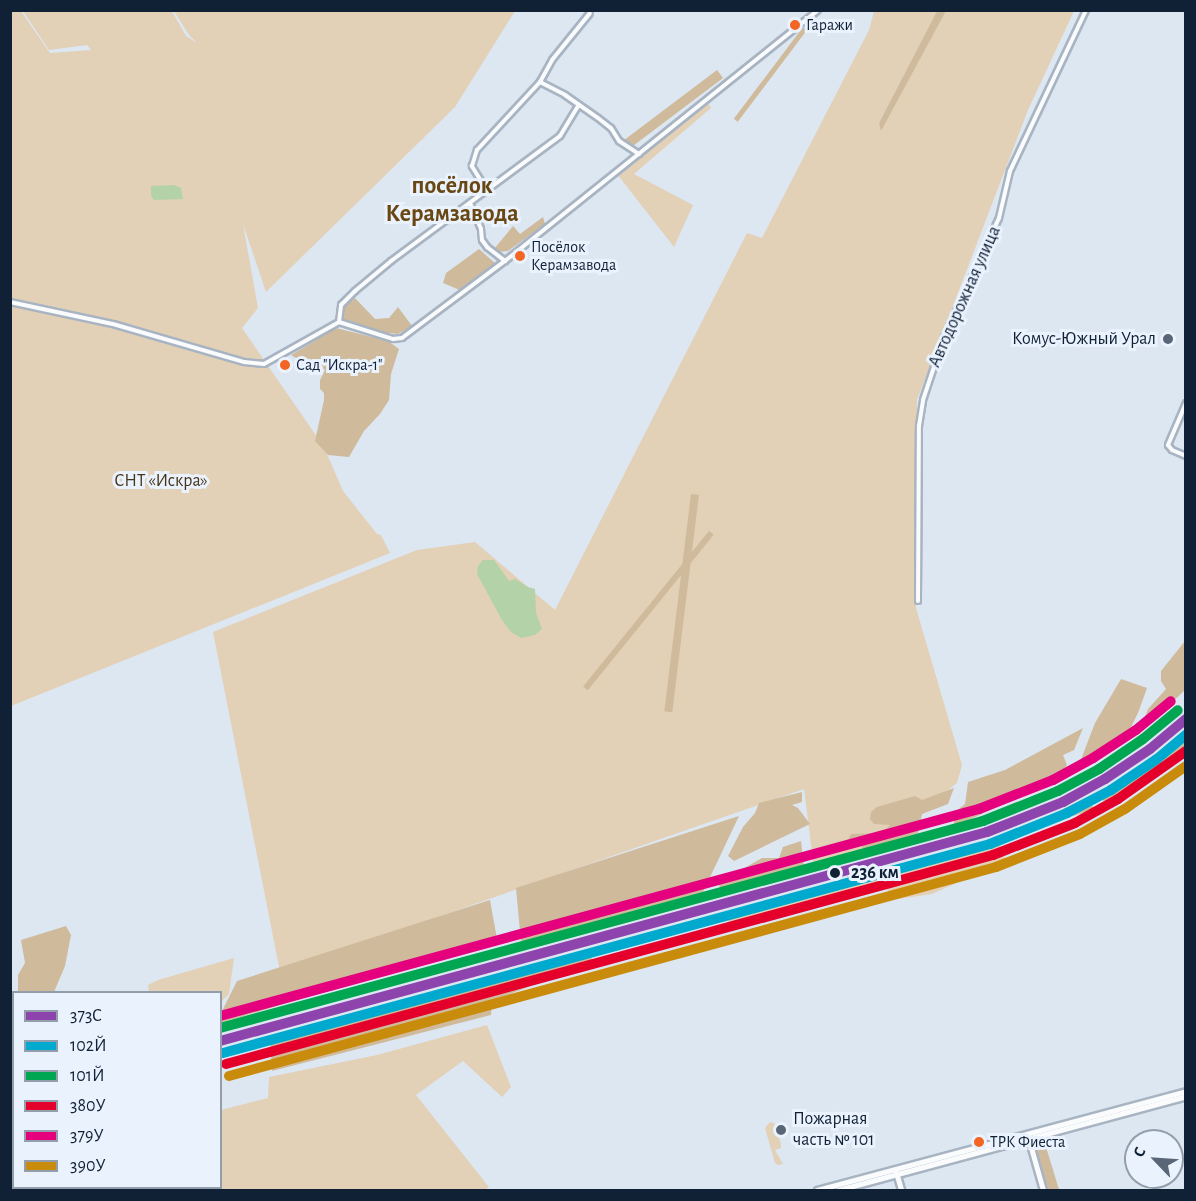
<!DOCTYPE html>
<html>
<head>
<meta charset="utf-8">
<style>
	body { margin:0 }
	#map { position:relative; width:1196px; height:1201px; overflow:hidden; background:#dde7f2; font-family:"Alegreya Sans",sans-serif }
	div>[style] { position:absolute }
	.green>* { inset:0; background:#e2d0b7 }
	.forest>* { inset:0; background:#cfba9c; transform-origin:0 0 }
	.water>* { inset:0; background:#b3d2a8 }
	.roads { filter:drop-shadow(2px 0 #a8b4c2) drop-shadow(-2px 0 #a8b4c2) drop-shadow(0 2px #a8b4c2) drop-shadow(0 -2px #a8b4c2) }
	.street>* { height:4px; margin:-2px; padding:0 2px; transform-origin:2px; border-radius:2px; background:#fafbfd }
	.secondary>* { height:5px; margin:-2.5px; padding:0 2.5px; transform-origin:2.5px; border-radius:2.5px; background:#fafbfd }
	.rail-1>* { height:10px; margin:-5px; padding:0 5px; transform-origin:5px; border-radius:5px; background:#8e44ad }
	.rail-2>* { height:10px; margin:-5px; padding:0 5px; transform-origin:5px; border-radius:5px; background:#00a9ce }
	.rail-3>* { height:10px; margin:-5px; padding:0 5px; transform-origin:5px; border-radius:5px; background:#00a651 }
	.rail-4>* { height:10px; margin:-5px; padding:0 5px; transform-origin:5px; border-radius:5px; background:#e4002b }
	.rail-5>* { height:10px; margin:-5px; padding:0 5px; transform-origin:5px; border-radius:5px; background:#e5007d }
	.rail-6>* { height:10px; margin:-5px; padding:0 5px; transform-origin:5px; border-radius:5px; background:#c98b0b }
	.dots>* { width:16px; height:16px; translate:-50% -50%; box-sizing:border-box; border:3px solid #e9f2fd; border-radius:50% }
	span { translate:-50% -50%; white-space:nowrap; text-align:center; line-height:1.15; -webkit-text-stroke:6px #e9f2fd; paint-order:stroke }
	.bus-label { font-size:16px; color:#112135 }
	.left { translate:0 -50%; text-align:left }
	.street-label { font-size:18px; color:#112135 }
	.poi-label { font-size:18px; color:#112135 }
	.right { translate:-100% -50%; text-align:right }
	.park-label { font-size:18px; color:#483418 }
	.stop-label { font-size:18px; color:#112135; font-weight:700 }
	.district-label { font-size:24px; color:#694713; font-weight:700 }
	.frame { position:absolute; inset:0; border:12px solid #112135; pointer-events:none }
	.legend { position:absolute; left:12px; top:991px; width:210px; height:198px; box-sizing:border-box; background:#e9f2fd; border:2px solid #939ead; margin:0; padding:8px 10px; list-style:none; font-size:18px; color:#112135 }
	.legend li { display:flex; align-items:center; gap:12px; height:30px }
	.legend b { width:30px; border:2px solid #939ead }
	.north { position:absolute; left:1124px; top:1129px; width:60px; height:60px; box-sizing:border-box; background:#e9f2fd; border:2px solid #939ead; border-radius:50%; rotate:295deg; font-size:16px; font-weight:700; line-height:24px; text-align:center; color:#112135 }
	.north::after { content:''; display:block; margin:auto; width:21px; height:27px; background:#586677; clip-path:polygon(50% 0,100% 100%,50% 72%,0 100%) }
</style>
</head>
<body>
<div id="map">
	<div class="green">
		<i style="clip-path:polygon(11px 11px,21px 11px,50px 53px,91px 50px,87px 45px,49px 50px,23px 11px,172px 11px,186px 36px,197px 43px,189px 35px,174px 11px,515px 11px,455px 107px,266px 292px,243px 224px,258px 308px,242px 328px,324px 447px,343px 491px,377px 534px,381px 535px,390px 553px,11px 706px)"></i>
		<i style="clip-path:polygon(874px 11px,937px 11px,879px 123px,881px 130px,946px 11px,1074px 11px,1028px 110px,917px 400px,916px 608px,962px 765px,957px 783px,867px 853px,814px 868px,804px 789px,280px 972px,213px 632px,417px 550px,475px 542px,555px 610px,747px 233px,762px 238px,869px 30px)"></i>
		<i style="clip-path:polygon(708px 103px,711px 108px,634px 174px,693px 205px,674px 247px,617px 174px)"></i>
		<i style="clip-path:polygon(998px 841px,1006px 861px,932px 894px,898px 899px,884px 887px,732px 930px,726px 915px,873px 870px)"></i>
		<i style="clip-path:polygon(234px 958px,229px 994px,221px 1002px,220px 992px,149px 992px,148px 985px,158px 980px)"></i>
		<i style="clip-path:polygon(487px 1025px,511px 1087px,502px 1097px,463px 1061px,416px 1095px,489px 1187px,485px 1190px,11px 1190px,10px 1162px,13px 1161px,14px 1188px,220px 1188px,221px 1110px,268px 1098px,269px 1077px,377px 1055px)"></i>
		<i style="clip-path:polygon(770px 1122px,775px 1124px,781px 1144px,781px 1148px,775px 1150px,783px 1164px,778px 1165px,775px 1163px,765px 1128px)"></i>
	</div>
	<div class="forest">
		<i style="clip-path:polygon(937px 11px,946px 11px,881px 131px,879px 123px)"></i>
		<i style="left:803px;top:27px;width:5px;height:115px;rotate:37deg"></i>
		<i style="left:717px;top:70px;width:10px;height:117px;rotate:53deg"></i>
		<i style="clip-path:polygon(543px 217px,545px 224px,508px 251px,497px 252px,494px 249px,513px 226px,520px 234px)"></i>
		<i style="clip-path:polygon(479px 249px,496px 264px,462px 291px,443px 283px,446px 273px)"></i>
		<i style="clip-path:polygon(355px 298px,375px 319px,389px 318px,398px 307px,412px 326px,398px 334px,380px 332px,343px 321px,343px 308px)"></i>
		<i style="clip-path:polygon(336px 328px,388px 341px,399px 349px,391px 374px,389px 400px,380px 414px,364px 431px,349px 457px,328px 455px,315px 441px,324px 400px,324px 393px,320px 389px,320px 380px,325px 370px,315px 362px,303px 362px,291px 355px)"></i>
		<i style="left:691px;top:494px;width:8px;height:219px;rotate:7deg"></i>
		<i style="left:709px;top:531px;width:6px;height:200px;rotate:39deg"></i>
		<i style="clip-path:polygon(1185px 641px,1185px 690px,1145px 728px,1142px 725px,1148px 709px,1166px 689px,1161px 681px,1161px 671px)"></i>
		<i style="clip-path:polygon(1121px 679px,1147px 688px,1138px 713px,1125px 739px,1087px 767px,1080px 762px,1095px 723px)"></i>
		<i style="clip-path:polygon(1083px 728px,1074px 750px,1063px 755px,1067px 765px,1052px 785px,1039px 787px,954px 827px,954px 813px,965px 804px,968px 782px,1005px 770px)"></i>
		<i style="clip-path:polygon(1185px 739px,1185px 750px,1178px 759px,1104px 801px,1100px 798px,1091px 803px,1094px 809px,1073px 816px,1070px 812px,1059px 822px,1051px 815px,1131px 777px,1182px 745px)"></i>
		<i style="clip-path:polygon(954px 788px,948px 804px,922px 814px,918px 833px,864px 851px,860px 842px,847px 842px,851px 834px,882px 833px,890px 825px,874px 824px,870px 819px,871px 812px,877px 807px,915px 796px,922px 800px)"></i>
		<i style="clip-path:polygon(802px 792px,802px 802px,792px 805px,798px 808px,810px 824px,734px 861px,728px 856px,743px 827px,755px 813px,759px 803px)"></i>
		<i style="clip-path:polygon(739px 816px,703px 892px,521px 942px,516px 888px)"></i>
		<i style="clip-path:polygon(801px 841px,804px 868px,761px 878px,722px 892px,718px 883px,762px 858px,779px 858px,783px 847px)"></i>
		<i style="clip-path:polygon(490px 900px,497px 939px,221px 1023px,221px 1013px,237px 981px)"></i>
		<i style="clip-path:polygon(66px 926px,71px 935px,65px 966px,54px 992px,18px 992px,18px 975px,25px 963px,21px 940px)"></i>
		<i style="clip-path:polygon(589px 952px,593px 962px,492px 1001px,491px 1015px,272px 1071px,270px 1039px)"></i>
		<i style="left:1046px;top:1147px;width:45px;height:11px;rotate:73deg"></i>
	</div>
	<div class="water">
		<i style="clip-path:polygon(174px 185px,181px 188px,183px 199px,154px 200px,151px 196px,151px 186px)"></i>
		<i style="clip-path:polygon(483px 560px,494px 560px,509px 581px,515px 579px,528px 587px,535px 589px,536px 613px,542px 629px,535px 635px,521px 638px,511px 632px,502px 620px,477px 574px,478px 566px)"></i>
	</div>
	<div class="roads">
		<div class="street">
			<i style="left:540px;top:82px;width:28px;rotate:27deg"></i>
			<i style="left:565px;top:95px;width:40px;rotate:34.9deg"></i>
			<i style="left:598px;top:118px;width:16px;rotate:38deg"></i>
			<i style="left:611px;top:128px;width:15px;rotate:58deg"></i>
			<i style="left:619px;top:141px;width:24px;rotate:33deg"></i>
			<i style="left:488px;top:192px;width:31px;rotate:-122deg"></i>
			<i style="left:472px;top:166px;width:17px;rotate:-73deg"></i>
			<i style="left:477px;top:150px;width:93px;rotate:-47.2deg"></i>
			<i style="left:540px;top:82px;width:25px;rotate:-61deg"></i>
			<i style="left:552px;top:60px;width:60px;rotate:-51deg"></i>
			<i style="left:470px;top:203px;width:28px;rotate:67deg"></i>
			<i style="left:481px;top:229px;width:11px;rotate:85deg"></i>
			<i style="left:482px;top:240px;width:9px;rotate:54deg"></i>
			<i style="left:487px;top:247px;width:23px;rotate:38deg"></i>
			<i style="left:10px;top:302px;width:105px;rotate:12.1deg"></i>
			<i style="left:113px;top:324px;width:136px;rotate:16.2deg"></i>
			<i style="left:244px;top:362px;width:20px;rotate:6deg"></i>
			<i style="left:264px;top:364px;width:86px;rotate:-29.2deg"></i>
			<i style="left:339px;top:322px;width:57px;rotate:17.5deg"></i>
			<i style="left:393px;top:339px;width:9px;rotate:-6deg"></i>
			<i style="left:402px;top:338px;width:129px;rotate:-36.8deg"></i>
			<i style="left:505px;top:261px;width:401px;rotate:-38.7deg"></i>
			<i style="left:339px;top:322px;width:17px;rotate:-83deg"></i>
			<i style="left:341px;top:305px;width:20px;rotate:-45deg"></i>
			<i style="left:355px;top:291px;width:47px;rotate:-39.8deg"></i>
			<i style="left:391px;top:261px;width:210px;rotate:-36.5deg"></i>
			<i style="left:560px;top:136px;width:35px;rotate:-59deg"></i>
			<i style="left:1186px;top:403px;width:46px;rotate:113.2deg"></i>
			<i style="left:1168px;top:445px;width:6px;rotate:51deg"></i>
			<i style="left:1172px;top:450px;width:15px;rotate:23deg"></i>
			<i style="left:918px;top:601px;width:175px;rotate:-89.7deg"></i>
			<i style="left:919px;top:426px;width:26px;rotate:-81deg"></i>
			<i style="left:923px;top:400px;width:66px;rotate:-71.6deg"></i>
			<i style="left:944px;top:337px;width:131px;rotate:-65.2deg"></i>
			<i style="left:999px;top:218px;width:48px;rotate:-76.8deg"></i>
			<i style="left:1010px;top:171px;width:178px;rotate:-64.7deg"></i>
		</div>
		<div class="secondary">
			<i style="left:1028px;top:1137px;width:55px;rotate:74.2deg"></i>
			<i style="left:896px;top:1172px;width:19px;rotate:74deg"></i>
			<i style="left:817px;top:1190px;width:382px;rotate:-15deg"></i>
			<i style="left:838px;top:1190px;width:360px;rotate:-15.1deg"></i>
		</div>
	</div>
	<div class="rail-1">
		<i style="left:220px;top:1041px;width:795px;rotate:-15.24deg"></i>
		<i style="left:987px;top:832px;width:82px;rotate:-21.5deg"></i>
		<i style="left:1063px;top:802px;width:48px;rotate:-28.7deg"></i>
		<i style="left:1105px;top:779px;width:54px;rotate:-33.7deg"></i>
		<i style="left:1150px;top:749px;width:47px;rotate:-39.8deg"></i>
	</div>
	<div class="rail-2">
		<i style="left:223px;top:1053px;width:795px;rotate:-15.24deg"></i>
		<i style="left:990px;top:844px;width:83px;rotate:-21.9deg"></i>
		<i style="left:1067px;top:813px;width:50px;rotate:-27.6deg"></i>
		<i style="left:1111px;top:790px;width:55px;rotate:-34deg"></i>
		<i style="left:1157px;top:759px;width:38px;rotate:-40deg"></i>
	</div>
	<div class="rail-3">
		<i style="left:220px;top:1028px;width:791px;rotate:-15.18deg"></i>
		<i style="left:983px;top:821px;width:81px;rotate:-21.8deg"></i>
		<i style="left:1058px;top:791px;width:47px;rotate:-28.2deg"></i>
		<i style="left:1099px;top:769px;width:53px;rotate:-34.3deg"></i>
		<i style="left:1143px;top:739px;width:45px;rotate:-39.6deg"></i>
	</div>
	<div class="rail-4">
		<i style="left:226px;top:1064px;width:795px;rotate:-15.24deg"></i>
		<i style="left:993px;top:855px;width:88px;rotate:-21.3deg"></i>
		<i style="left:1075px;top:823px;width:49px;rotate:-29.2deg"></i>
		<i style="left:1118px;top:799px;width:83px;rotate:-35.2deg"></i>
	</div>
	<div class="rail-5">
		<i style="left:220px;top:1016px;width:787px;rotate:-15.26deg"></i>
		<i style="left:979px;top:809px;width:79px;rotate:-21.4deg"></i>
		<i style="left:1053px;top:780px;width:46px;rotate:-28.8deg"></i>
		<i style="left:1093px;top:758px;width:51px;rotate:-33.1deg"></i>
		<i style="left:1136px;top:730px;width:45px;rotate:-39.6deg"></i>
	</div>
	<div class="rail-6">
		<i style="left:229px;top:1076px;width:795px;rotate:-15.24deg"></i>
		<i style="left:996px;top:867px;width:90px;rotate:-21.4deg"></i>
		<i style="left:1080px;top:834px;width:51px;rotate:-29.1deg"></i>
		<i style="left:1125px;top:809px;width:75px;rotate:-35.2deg"></i>
	</div>
	<div class="dots">
		<i style="left:795px;top:25px;background:#f26522"></i>
		<i style="left:520px;top:256px;background:#f26522"></i>
		<i style="left:1168px;top:339px;background:#586677"></i>
		<i style="left:285px;top:365px;background:#f26522"></i>
		<i style="left:835px;top:873px;background:#112135"></i>
		<i style="left:781px;top:1130px;background:#586677"></i>
		<i style="left:979px;top:1142px;background:#f26522"></i>
	</div>
	<div class="bus-label">
		<span class="left" style="left:806px;top:25px">Гаражи</span>
		<span class="left" style="left:531px;top:256px">Посёлок<br>Керамзавода</span>
		<span class="left" style="left:296px;top:365px">Сад "Искра-1"</span>
		<span class="left" style="left:990px;top:1142px">ТРК Фиеста</span>
	</div>
	<div class="street-label">
		<span style="left:965px;top:297px;rotate:-66deg">Автодорожная улица</span>
	</div>
	<div class="poi-label">
		<span class="right" style="left:1156px;top:339px">Комус-Южный Урал</span>
		<span class="left" style="left:793px;top:1130px">Пожарная<br>часть № 101</span>
	</div>
	<div class="park-label">
		<span style="left:161px;top:481px">СНТ «Искра»</span>
	</div>
	<div class="stop-label">
		<span class="left" style="left:851px;top:873px">236 км</span>
	</div>
	<div class="district-label">
		<span style="left:452px;top:201px">посёлок<br>Керамзавода</span>
	</div>
	<div class="frame"></div>
	<ul class="legend">
	<li><b style="height:8px;background:#8e44ad"></b>373C</li>
	<li><b style="height:8px;background:#00a9ce"></b>102Й</li>
	<li><b style="height:8px;background:#00a651"></b>101Й</li>
	<li><b style="height:8px;background:#e4002b"></b>380У</li>
	<li><b style="height:8px;background:#e5007d"></b>379У</li>
	<li><b style="height:8px;background:#c98b0b"></b>390У</li>
	</ul>
	<div class="north">С</div>
</div>
</body>
</html>
